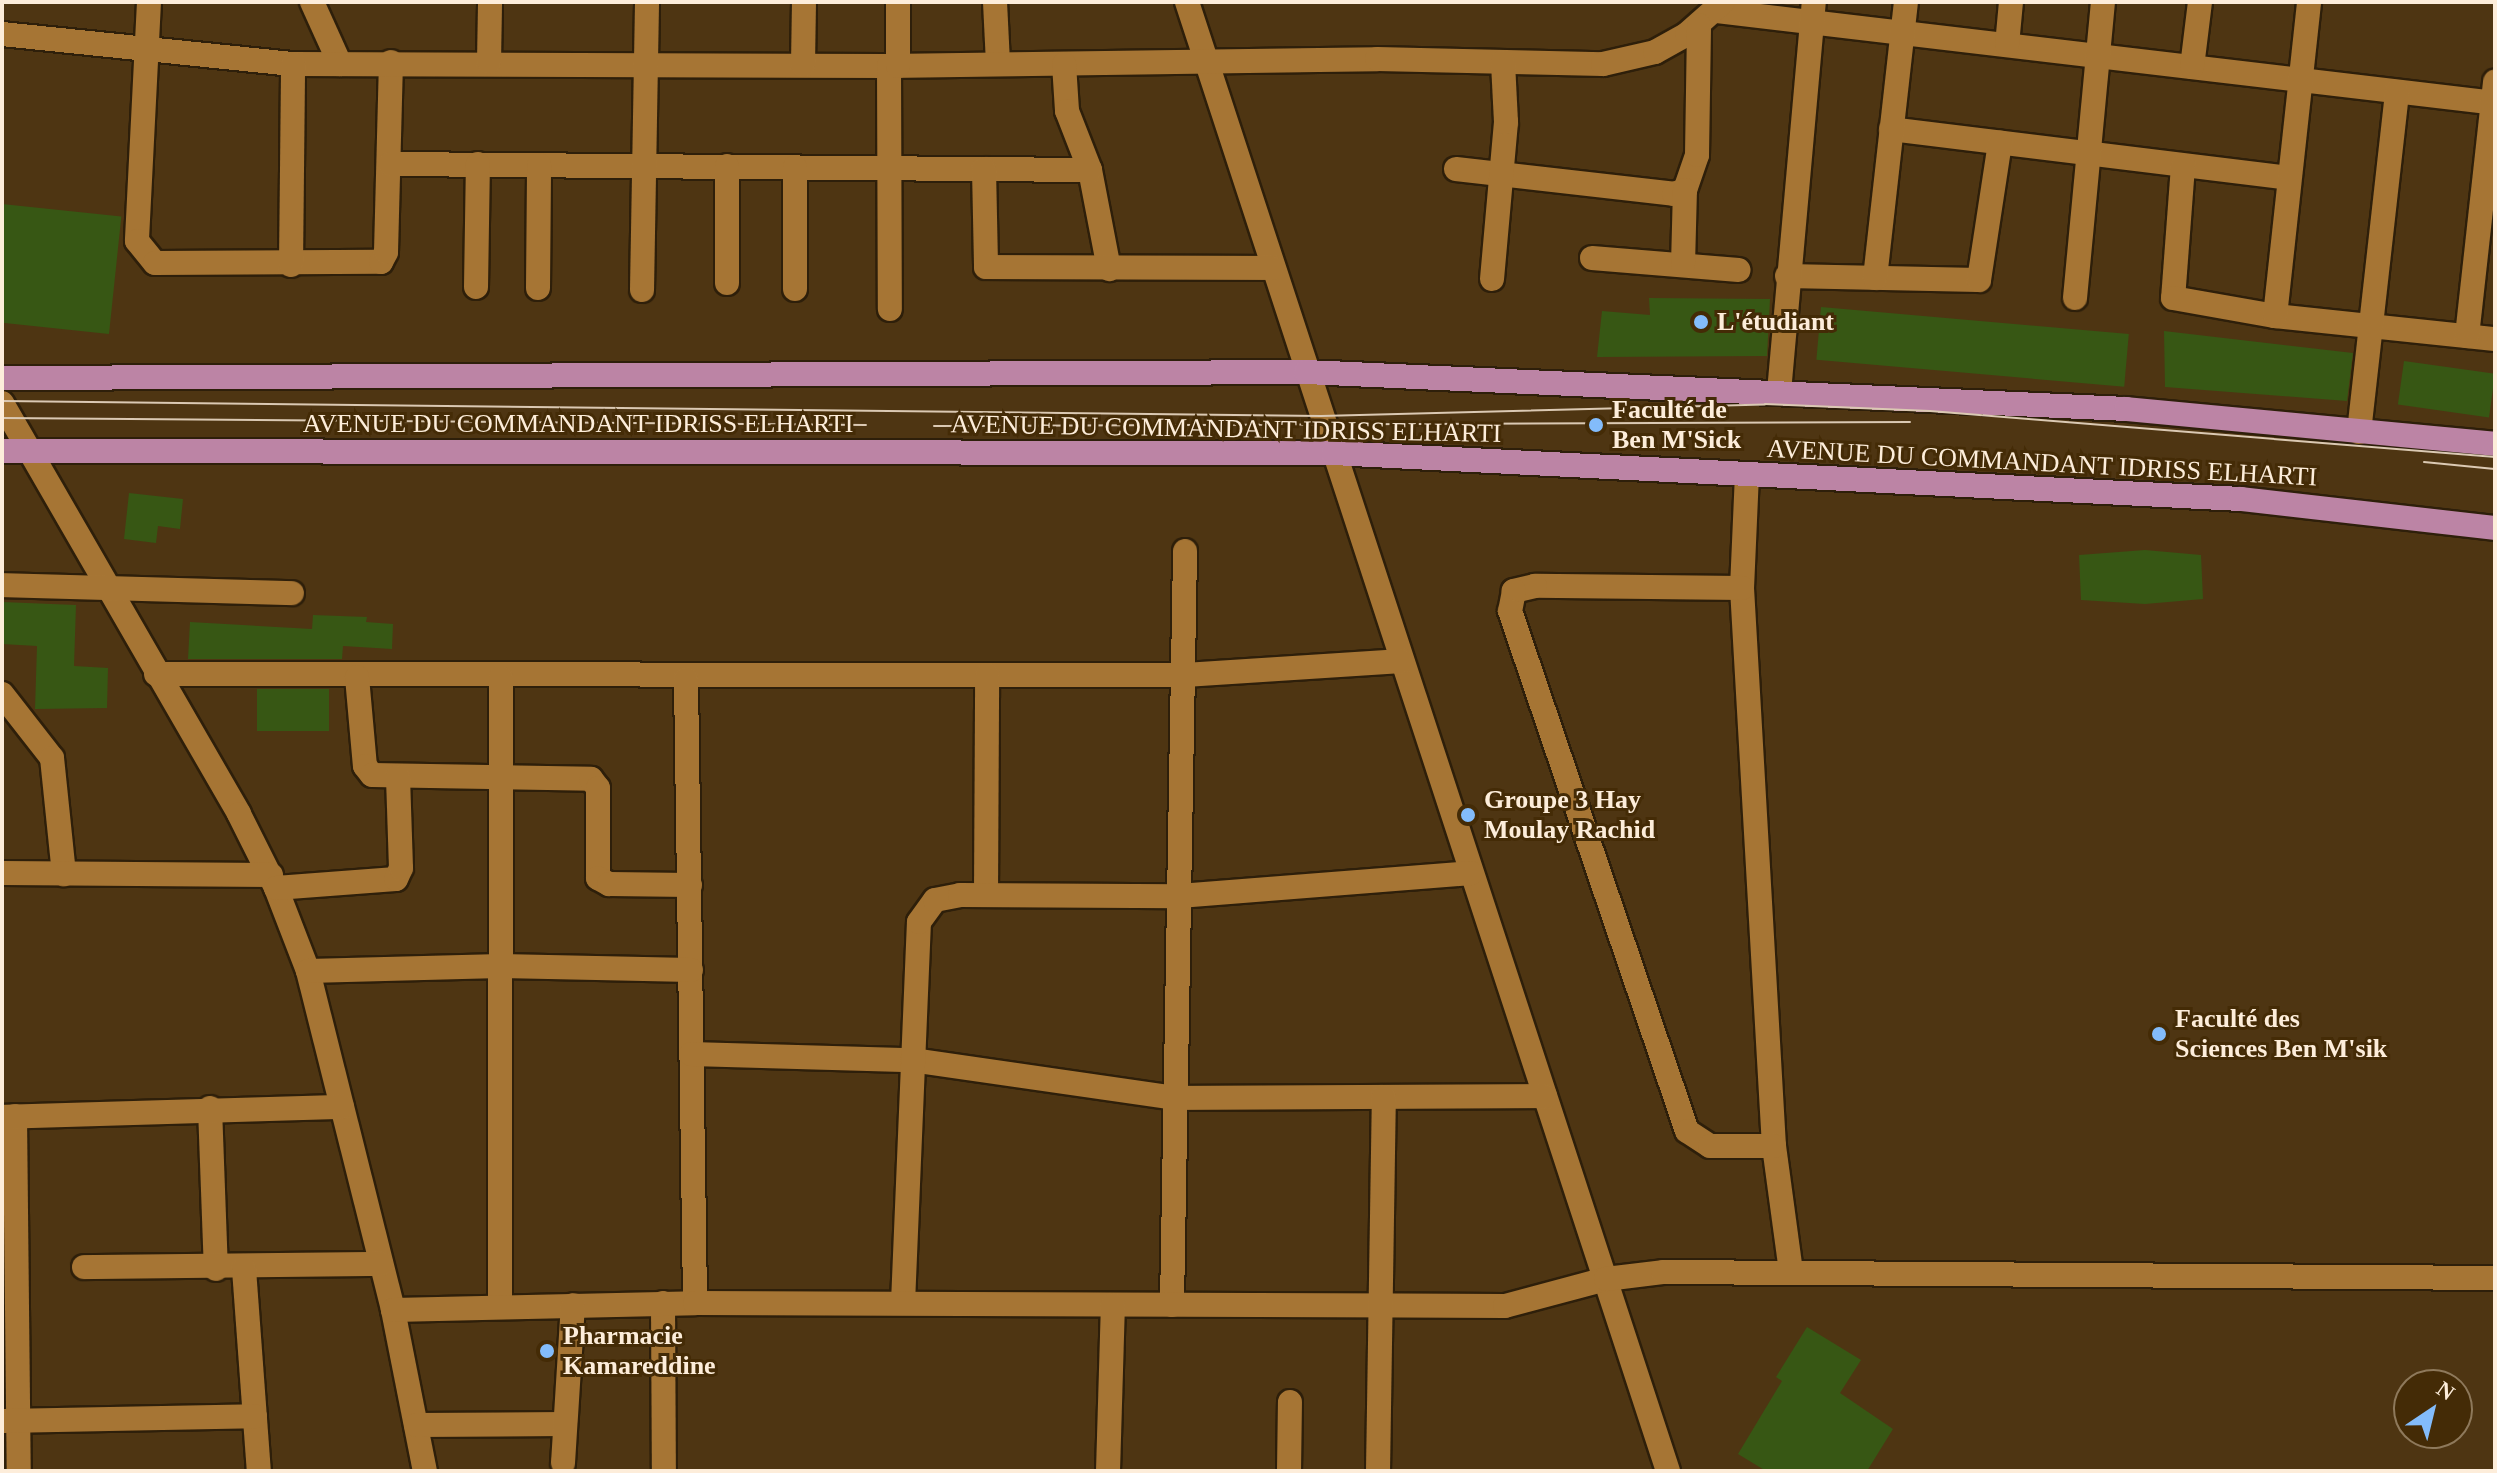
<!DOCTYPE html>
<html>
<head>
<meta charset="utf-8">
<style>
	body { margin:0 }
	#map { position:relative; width:2497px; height:1473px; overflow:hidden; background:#4e3512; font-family:Georgia,serif }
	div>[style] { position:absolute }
	.building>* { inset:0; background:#375714; transform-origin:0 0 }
	.roads { filter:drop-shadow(2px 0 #2e1f0a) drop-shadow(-2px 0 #2e1f0a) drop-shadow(0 2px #2e1f0a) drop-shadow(0 -2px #2e1f0a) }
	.minor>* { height:24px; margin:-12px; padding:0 12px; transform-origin:12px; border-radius:12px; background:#a67534 }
	.major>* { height:24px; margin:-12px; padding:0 12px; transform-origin:12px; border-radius:12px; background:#bc84a5 }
	.tram>* { height:2px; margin:-1px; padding:0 1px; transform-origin:1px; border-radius:1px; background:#dbc9b3 }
	.dots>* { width:22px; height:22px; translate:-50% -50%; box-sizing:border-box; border:4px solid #442b06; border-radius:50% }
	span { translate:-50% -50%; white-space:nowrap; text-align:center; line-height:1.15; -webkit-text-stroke:6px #442b06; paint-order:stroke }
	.poi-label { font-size:26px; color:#fdedda; font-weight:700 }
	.left { translate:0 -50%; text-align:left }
	.street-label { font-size:26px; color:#fdedda }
	.frame { position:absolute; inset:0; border:4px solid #fdedda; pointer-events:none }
	.north { position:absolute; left:2393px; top:1369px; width:80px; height:80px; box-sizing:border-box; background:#442b06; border:2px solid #8e795b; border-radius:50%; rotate:35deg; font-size:22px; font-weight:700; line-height:32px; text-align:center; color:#fdedda }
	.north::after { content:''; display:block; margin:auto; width:28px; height:36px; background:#83bcfb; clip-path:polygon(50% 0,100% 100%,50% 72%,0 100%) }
</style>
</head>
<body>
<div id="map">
	<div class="building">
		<i style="left:2px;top:204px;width:120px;height:118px;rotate:6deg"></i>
		<i style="clip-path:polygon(1649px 298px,1770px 299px,1767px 356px,1597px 357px,1602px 311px,1650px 315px)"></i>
		<i style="left:1821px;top:307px;width:309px;height:53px;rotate:5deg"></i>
		<i style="clip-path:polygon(2164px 331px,2353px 353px,2347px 401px,2165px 387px)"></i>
		<i style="left:2404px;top:361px;width:92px;height:44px;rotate:8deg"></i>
		<i style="clip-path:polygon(129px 493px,183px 499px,180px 529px,158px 526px,156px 543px,124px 539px)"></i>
		<i style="clip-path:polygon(2145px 550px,2201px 555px,2203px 599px,2145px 604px,2081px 600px,2079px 555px)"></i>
		<i style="clip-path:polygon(2px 602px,76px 605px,74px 666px,108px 668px,107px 708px,35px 709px,37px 646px,2px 644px)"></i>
		<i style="clip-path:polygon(313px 615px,367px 617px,366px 622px,393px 624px,392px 649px,343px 646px,342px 659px,188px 659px,190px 622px,312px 629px)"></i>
		<i style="left:257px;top:689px;width:72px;height:42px"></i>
		<i style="clip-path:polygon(1807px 1327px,1861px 1360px,1840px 1393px,1893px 1429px,1867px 1471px,1766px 1471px,1738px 1454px,1782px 1381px,1776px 1377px)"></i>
	</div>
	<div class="roads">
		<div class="minor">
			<i style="left:149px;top:2px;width:239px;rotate:92.9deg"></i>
			<i style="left:137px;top:241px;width:28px;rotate:51deg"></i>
			<i style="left:155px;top:263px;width:226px;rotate:-0.3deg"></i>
			<i style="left:381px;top:262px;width:11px;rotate:-63deg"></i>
			<i style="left:386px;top:252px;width:190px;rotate:-88.5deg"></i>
			<i style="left:312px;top:2px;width:68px;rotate:65.7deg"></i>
			<i style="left:995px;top:2px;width:62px;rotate:87.2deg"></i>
			<i style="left:1187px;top:2px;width:1546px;rotate:71.87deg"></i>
			<i style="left:1717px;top:11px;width:783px;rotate:6.74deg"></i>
			<i style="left:2px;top:34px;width:293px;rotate:5.9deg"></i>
			<i style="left:293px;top:64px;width:596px;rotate:0.19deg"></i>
			<i style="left:889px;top:66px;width:488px;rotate:-0.8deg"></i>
			<i style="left:1377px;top:59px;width:226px;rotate:1.3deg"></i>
			<i style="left:1603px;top:64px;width:53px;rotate:-13deg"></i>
			<i style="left:1655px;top:52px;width:37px;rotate:-29deg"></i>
			<i style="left:1687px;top:34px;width:48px;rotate:-41.6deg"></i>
			<i style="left:2007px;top:45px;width:43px;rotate:-84.7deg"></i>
			<i style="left:489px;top:62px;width:60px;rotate:-89deg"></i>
			<i style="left:1064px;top:64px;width:47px;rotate:86.3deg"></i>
			<i style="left:1067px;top:111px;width:63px;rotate:68.7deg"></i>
			<i style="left:1090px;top:170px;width:101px;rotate:79.1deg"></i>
			<i style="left:803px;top:65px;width:63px;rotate:-89.1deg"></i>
			<i style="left:889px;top:66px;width:243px;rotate:89.8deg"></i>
			<i style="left:898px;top:66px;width:64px;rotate:-90deg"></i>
			<i style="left:2192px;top:67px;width:65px;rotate:-83deg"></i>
			<i style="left:1891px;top:129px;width:401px;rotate:7deg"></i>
			<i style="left:390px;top:164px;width:700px;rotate:0.49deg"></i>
			<i style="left:2183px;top:166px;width:132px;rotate:94.3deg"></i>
			<i style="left:2173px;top:298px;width:104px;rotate:10deg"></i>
			<i style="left:2275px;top:316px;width:221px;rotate:6deg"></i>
			<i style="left:984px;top:169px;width:98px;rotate:88.8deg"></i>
			<i style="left:986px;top:267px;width:286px;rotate:0.2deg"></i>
			<i style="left:1456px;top:169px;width:219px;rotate:6.5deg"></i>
			<i style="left:1674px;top:194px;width:12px;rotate:-20deg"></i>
			<i style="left:1685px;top:190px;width:37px;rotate:-71deg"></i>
			<i style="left:1697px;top:155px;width:130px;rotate:-89.1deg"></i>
			<i style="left:1592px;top:258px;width:147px;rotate:4.7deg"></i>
			<i style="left:291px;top:265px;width:201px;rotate:-89.4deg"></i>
			<i style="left:1683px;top:265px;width:75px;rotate:-88.5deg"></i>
			<i style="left:1787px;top:276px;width:192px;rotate:1.2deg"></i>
			<i style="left:1979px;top:280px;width:139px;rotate:-81.3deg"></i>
			<i style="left:1875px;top:278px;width:278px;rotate:-83.6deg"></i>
			<i style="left:1492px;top:279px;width:158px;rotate:-84.9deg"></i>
			<i style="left:1506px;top:122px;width:60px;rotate:-92.9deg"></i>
			<i style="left:727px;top:283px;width:117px;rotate:-90deg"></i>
			<i style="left:476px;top:287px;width:123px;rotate:-89.1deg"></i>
			<i style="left:538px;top:288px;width:123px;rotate:-89.5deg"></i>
			<i style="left:795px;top:289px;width:122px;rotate:-90deg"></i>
			<i style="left:642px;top:290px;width:288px;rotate:-89deg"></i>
			<i style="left:2075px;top:298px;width:297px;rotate:-84.6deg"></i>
			<i style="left:2275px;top:316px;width:316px;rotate:-83.8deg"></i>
			<i style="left:2467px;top:336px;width:256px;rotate:-83.7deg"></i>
			<i style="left:1779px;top:392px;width:392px;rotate:-84.9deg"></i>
			<i style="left:2px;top:403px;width:474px;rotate:60deg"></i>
			<i style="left:239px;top:814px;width:83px;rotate:63.4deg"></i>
			<i style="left:276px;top:888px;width:89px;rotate:68.9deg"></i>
			<i style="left:308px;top:971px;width:349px;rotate:75.9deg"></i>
			<i style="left:393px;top:1310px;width:164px;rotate:78.8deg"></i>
			<i style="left:2359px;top:432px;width:342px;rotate:-83.6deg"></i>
			<i style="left:1747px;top:474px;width:114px;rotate:92.5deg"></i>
			<i style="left:1742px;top:588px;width:559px;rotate:86.72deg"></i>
			<i style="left:1774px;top:1146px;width:126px;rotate:82.3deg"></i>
			<i style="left:2px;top:585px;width:290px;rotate:1.6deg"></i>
			<i style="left:1742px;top:588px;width:207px;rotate:-179.4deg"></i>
			<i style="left:1535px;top:586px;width:22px;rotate:167deg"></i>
			<i style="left:1514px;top:591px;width:20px;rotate:101deg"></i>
			<i style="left:1510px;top:611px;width:549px;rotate:71.2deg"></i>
			<i style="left:1687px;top:1131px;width:27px;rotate:33deg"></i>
			<i style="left:1710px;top:1146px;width:64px"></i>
			<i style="left:156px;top:674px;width:1029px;rotate:0.06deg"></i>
			<i style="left:1185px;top:675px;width:217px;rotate:-3.7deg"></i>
			<i style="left:357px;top:677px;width:89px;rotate:84.9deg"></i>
			<i style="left:365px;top:766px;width:11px;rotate:52deg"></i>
			<i style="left:372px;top:775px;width:219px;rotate:1deg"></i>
			<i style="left:591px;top:779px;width:11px;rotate:52deg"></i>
			<i style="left:598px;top:788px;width:90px;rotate:90deg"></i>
			<i style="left:598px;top:878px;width:13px;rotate:29deg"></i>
			<i style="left:609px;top:884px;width:81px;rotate:0.7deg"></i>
			<i style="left:686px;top:679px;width:624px;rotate:89.17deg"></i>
			<i style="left:2px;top:694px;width:81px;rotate:52deg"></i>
			<i style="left:52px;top:758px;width:117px;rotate:84.1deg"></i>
			<i style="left:2px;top:873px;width:269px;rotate:0.4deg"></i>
			<i style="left:276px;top:888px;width:120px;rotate:-4.3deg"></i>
			<i style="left:396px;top:879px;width:12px;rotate:-66deg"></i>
			<i style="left:401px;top:868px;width:91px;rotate:-91.9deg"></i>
			<i style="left:986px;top:895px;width:220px;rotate:-89.7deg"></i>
			<i style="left:308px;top:971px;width:193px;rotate:-1.5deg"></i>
			<i style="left:501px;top:966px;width:190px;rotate:1.2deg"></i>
			<i style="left:691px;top:1054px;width:221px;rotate:1.6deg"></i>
			<i style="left:912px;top:1060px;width:267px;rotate:8.2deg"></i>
			<i style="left:1176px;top:1098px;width:369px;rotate:-0.3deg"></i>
			<i style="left:210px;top:1108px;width:161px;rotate:87.9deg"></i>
			<i style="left:15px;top:1116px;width:355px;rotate:89.4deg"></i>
			<i style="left:2px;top:1117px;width:340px;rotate:-1.7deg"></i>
			<i style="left:84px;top:1267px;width:297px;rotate:-0.6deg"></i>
			<i style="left:244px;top:1269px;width:203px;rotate:85.8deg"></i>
			<i style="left:663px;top:1303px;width:168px;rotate:89.7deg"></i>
			<i style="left:903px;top:1303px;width:381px;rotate:-87.6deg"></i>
			<i style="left:919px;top:922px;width:27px;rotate:-54deg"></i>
			<i style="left:935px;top:900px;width:25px;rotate:-11deg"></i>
			<i style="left:960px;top:895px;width:219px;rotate:0.3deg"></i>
			<i style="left:1179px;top:896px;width:293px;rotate:-4.5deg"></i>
			<i style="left:1172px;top:1305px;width:754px;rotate:-89.01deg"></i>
			<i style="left:500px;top:1306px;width:628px;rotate:-89.91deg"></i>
			<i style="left:393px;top:1310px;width:302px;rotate:-1.3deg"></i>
			<i style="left:695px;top:1303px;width:810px;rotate:0.21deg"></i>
			<i style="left:1505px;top:1306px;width:105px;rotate:-15deg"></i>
			<i style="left:1606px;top:1279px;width:57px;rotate:-7deg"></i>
			<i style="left:1663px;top:1272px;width:832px;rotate:0.41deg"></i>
			<i style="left:4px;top:1421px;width:251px;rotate:-1.1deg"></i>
			<i style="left:416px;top:1425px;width:149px;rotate:-0.4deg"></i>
			<i style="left:563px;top:1463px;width:158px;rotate:-86.4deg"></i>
			<i style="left:1108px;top:1471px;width:166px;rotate:-88.3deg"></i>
			<i style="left:1289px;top:1471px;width:69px;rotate:-89.2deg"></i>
			<i style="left:1378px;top:1471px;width:374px;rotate:-89.1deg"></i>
		</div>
		<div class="major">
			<i style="left:2px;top:378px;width:1304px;rotate:-0.26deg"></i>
			<i style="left:1306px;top:372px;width:821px;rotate:2.58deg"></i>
			<i style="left:2126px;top:409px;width:371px;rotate:5.4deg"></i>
			<i style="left:2px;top:451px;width:1331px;rotate:0.09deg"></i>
			<i style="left:1333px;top:453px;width:909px;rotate:2.9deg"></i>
			<i style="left:2241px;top:499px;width:256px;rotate:6.5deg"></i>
		</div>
	</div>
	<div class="tram">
		<i style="left:2px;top:401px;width:1319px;rotate:0.65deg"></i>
		<i style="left:1321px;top:416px;width:444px;rotate:-1.5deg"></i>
		<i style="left:1765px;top:404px;width:165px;rotate:2.4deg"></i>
		<i style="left:1930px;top:411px;width:567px;rotate:4.65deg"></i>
		<i style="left:2px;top:418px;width:864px;rotate:0.46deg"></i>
		<i style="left:934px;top:426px;width:976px;rotate:-0.23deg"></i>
		<i style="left:2424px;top:462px;width:71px;rotate:5.6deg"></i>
	</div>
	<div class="dots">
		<i style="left:1701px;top:322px;background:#83bcfb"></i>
		<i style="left:1596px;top:425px;background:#83bcfb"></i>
		<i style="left:1468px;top:815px;background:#83bcfb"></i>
		<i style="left:2159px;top:1034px;background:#83bcfb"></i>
		<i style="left:547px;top:1351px;background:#83bcfb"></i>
	</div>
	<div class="poi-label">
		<span class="left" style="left:1717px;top:322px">L'étudiant</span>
		<span class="left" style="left:1612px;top:425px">Faculté de<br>Ben M'Sick</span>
		<span class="left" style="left:1484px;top:815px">Groupe 3 Hay<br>Moulay Rachid</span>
		<span class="left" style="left:2175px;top:1034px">Faculté des<br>Sciences Ben M'sik</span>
		<span class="left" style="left:563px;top:1351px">Pharmacie<br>Kamareddine</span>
	</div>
	<div class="street-label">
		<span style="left:578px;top:424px">AVENUE DU COMMANDANT IDRISS ELHARTI</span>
		<span style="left:1226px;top:429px;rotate:1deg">AVENUE DU COMMANDANT IDRISS ELHARTI</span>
		<span style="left:2042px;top:463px;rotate:3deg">AVENUE DU COMMANDANT IDRISS ELHARTI</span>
	</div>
	<div class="frame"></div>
	<div class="north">N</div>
</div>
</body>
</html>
